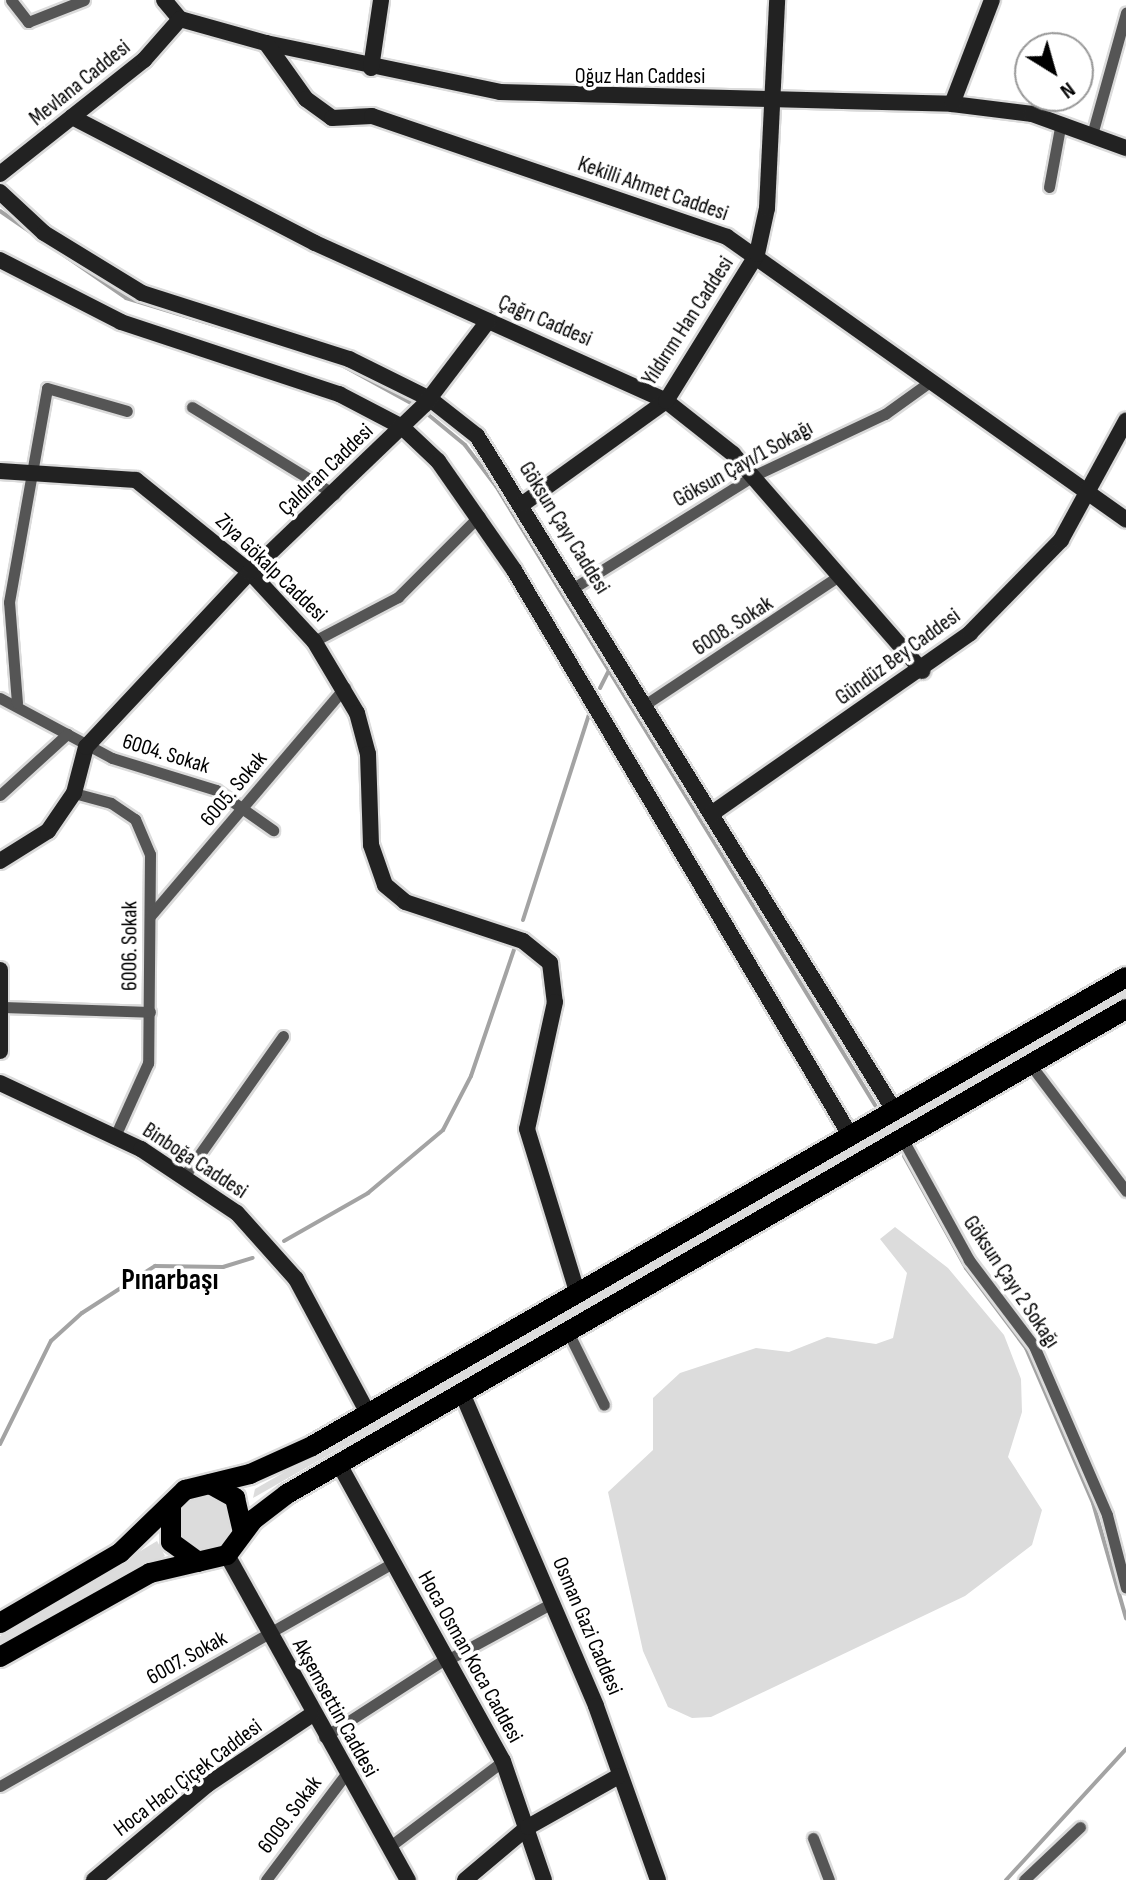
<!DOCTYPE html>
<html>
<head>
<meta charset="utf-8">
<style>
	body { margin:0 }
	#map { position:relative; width:1126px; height:1880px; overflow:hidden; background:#fff; font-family:"Sofia Sans Condensed",sans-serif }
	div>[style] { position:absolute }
	.green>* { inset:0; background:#dcdcdc }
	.round { border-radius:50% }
	.stream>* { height:4px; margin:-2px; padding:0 2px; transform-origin:2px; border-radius:2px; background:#a3a3a3 }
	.roads { filter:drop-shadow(2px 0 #dbdbdb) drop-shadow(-2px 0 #dbdbdb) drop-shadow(0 2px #dbdbdb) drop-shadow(0 -2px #dbdbdb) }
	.street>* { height:11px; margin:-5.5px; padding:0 5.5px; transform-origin:5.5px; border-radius:5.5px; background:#555 }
	.secondary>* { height:16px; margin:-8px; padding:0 8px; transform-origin:8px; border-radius:8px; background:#222 }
	.highway>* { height:20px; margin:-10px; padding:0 10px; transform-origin:10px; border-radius:10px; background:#000 }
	span { translate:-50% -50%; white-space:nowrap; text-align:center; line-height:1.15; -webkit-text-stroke:7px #fff; paint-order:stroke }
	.street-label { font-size:22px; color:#000 }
	.district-label { font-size:30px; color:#000; font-weight:700 }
	.north { position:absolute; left:1014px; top:32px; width:80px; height:80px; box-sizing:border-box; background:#fff; border:2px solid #999; border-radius:50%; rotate:143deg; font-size:22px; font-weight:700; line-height:32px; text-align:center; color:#000 }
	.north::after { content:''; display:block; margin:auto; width:28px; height:36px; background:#000; clip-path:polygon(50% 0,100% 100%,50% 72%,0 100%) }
</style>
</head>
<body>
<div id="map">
	<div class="green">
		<i style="clip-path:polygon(1126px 987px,1126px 1000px,253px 1498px,255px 1489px)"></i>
		<i style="clip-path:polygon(895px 1227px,948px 1268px,1004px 1335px,1021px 1379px,1022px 1412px,1008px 1457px,1042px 1510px,1032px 1545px,965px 1596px,711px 1717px,692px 1718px,668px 1707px,643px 1651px,608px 1492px,653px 1450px,653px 1398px,680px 1373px,756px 1348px,789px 1352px,827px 1337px,876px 1344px,893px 1338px,907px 1273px,880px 1239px)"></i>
		<i class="round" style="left:178px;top:1495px;width:56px;height:56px"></i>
		<i style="clip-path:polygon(157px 1541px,165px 1556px,0 1647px,0 1636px)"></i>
	</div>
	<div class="stream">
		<i style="left:0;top:211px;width:153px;rotate:34.6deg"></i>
		<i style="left:126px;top:298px;width:181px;rotate:17deg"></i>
		<i style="left:338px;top:363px;width:91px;rotate:28.8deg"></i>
		<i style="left:425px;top:412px;width:52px;rotate:39.5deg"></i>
		<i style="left:465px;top:445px;width:51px;rotate:52.9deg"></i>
		<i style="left:496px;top:486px;width:726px;rotate:58.52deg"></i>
		<i style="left:600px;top:688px;width:18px;rotate:-63deg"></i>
		<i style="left:523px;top:920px;width:216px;rotate:-72.2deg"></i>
		<i style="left:904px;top:1156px;width:128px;rotate:61deg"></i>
		<i style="left:966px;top:1268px;width:100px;rotate:53.1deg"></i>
		<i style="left:1026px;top:1348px;width:169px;rotate:66.6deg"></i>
		<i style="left:1093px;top:1503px;width:120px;rotate:74deg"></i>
		<i style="left:284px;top:1241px;width:97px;rotate:-29.7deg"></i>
		<i style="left:368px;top:1193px;width:98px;rotate:-40deg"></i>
		<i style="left:443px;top:1130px;width:61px;rotate:-62.6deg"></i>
		<i style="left:471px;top:1076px;width:133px;rotate:-71.2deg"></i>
		<i style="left:0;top:1444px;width:115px;rotate:-63.7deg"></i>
		<i style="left:51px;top:1341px;width:42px;rotate:-42.1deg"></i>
		<i style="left:82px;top:1313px;width:87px;rotate:-32.8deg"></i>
		<i style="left:155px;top:1266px;width:68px;rotate:0.8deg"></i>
		<i style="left:223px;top:1267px;width:31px;rotate:-17deg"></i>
		<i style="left:1006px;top:1880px;width:178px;rotate:-47.5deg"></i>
	</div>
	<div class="roads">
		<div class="street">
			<i style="left:11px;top:0;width:28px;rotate:52deg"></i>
			<i style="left:28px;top:22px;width:60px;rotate:-21.4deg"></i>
			<i style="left:1093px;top:131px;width:123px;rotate:-74.4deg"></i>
			<i style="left:1049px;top:187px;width:66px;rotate:-79.5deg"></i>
			<i style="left:192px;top:407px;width:167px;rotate:31.5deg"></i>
			<i style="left:575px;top:587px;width:210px;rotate:-31.9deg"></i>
			<i style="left:753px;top:476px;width:146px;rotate:-25.2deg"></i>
			<i style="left:885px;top:414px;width:57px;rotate:-35.7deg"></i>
			<i style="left:314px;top:641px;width:95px;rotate:-27.6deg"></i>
			<i style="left:398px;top:597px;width:115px;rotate:-45deg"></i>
			<i style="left:0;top:698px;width:127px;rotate:28.2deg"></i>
			<i style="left:112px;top:758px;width:109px;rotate:17.1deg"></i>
			<i style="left:216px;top:790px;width:70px;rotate:35.1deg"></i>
			<i style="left:17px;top:703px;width:101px;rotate:-94.5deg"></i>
			<i style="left:9px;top:602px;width:217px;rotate:-79.9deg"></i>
			<i style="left:47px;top:388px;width:83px;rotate:16deg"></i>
			<i style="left:646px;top:704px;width:232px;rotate:-33.6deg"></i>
			<i style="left:74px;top:793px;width:38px;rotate:15deg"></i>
			<i style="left:111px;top:803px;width:29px;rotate:34deg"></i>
			<i style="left:135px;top:819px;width:38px;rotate:67deg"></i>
			<i style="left:150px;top:854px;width:209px;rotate:90.5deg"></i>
			<i style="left:148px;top:1063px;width:80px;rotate:114.3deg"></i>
			<i style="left:0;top:795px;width:91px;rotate:-42.3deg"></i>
			<i style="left:151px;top:915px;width:299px;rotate:-49.6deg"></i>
			<i style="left:3px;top:1007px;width:147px;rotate:1.9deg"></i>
			<i style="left:1030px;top:1064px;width:159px;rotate:52.9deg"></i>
			<i style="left:902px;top:1138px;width:139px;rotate:61.2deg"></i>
			<i style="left:969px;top:1260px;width:108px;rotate:52.9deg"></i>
			<i style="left:1034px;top:1346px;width:184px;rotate:66.6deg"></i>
			<i style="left:1107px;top:1515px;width:75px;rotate:75.4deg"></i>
			<i style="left:185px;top:1175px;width:170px;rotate:-54.8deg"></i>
			<i style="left:568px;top:1332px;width:81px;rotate:63.7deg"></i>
			<i style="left:449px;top:1659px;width:119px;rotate:-28.5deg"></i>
			<i style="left:324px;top:1737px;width:148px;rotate:-32.8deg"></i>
			<i style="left:0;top:1786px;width:451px;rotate:-29.6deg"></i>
			<i style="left:813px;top:1838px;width:45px;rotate:69.1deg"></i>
			<i style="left:389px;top:1847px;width:143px;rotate:-37deg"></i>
			<i style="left:266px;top:1880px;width:133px;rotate:-53deg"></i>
			<i style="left:1024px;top:1880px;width:77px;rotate:-43.4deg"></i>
		</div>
		<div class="secondary">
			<i style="left:164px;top:0;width:25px;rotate:50deg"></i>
			<i style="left:180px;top:19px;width:89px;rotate:15.6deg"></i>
			<i style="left:266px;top:43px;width:239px;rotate:11.8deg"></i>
			<i style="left:500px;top:92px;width:452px;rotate:1.5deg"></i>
			<i style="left:952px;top:104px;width:81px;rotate:7.1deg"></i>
			<i style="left:1032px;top:114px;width:100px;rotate:19.9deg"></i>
			<i style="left:266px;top:43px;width:69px;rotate:54.5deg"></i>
			<i style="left:306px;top:99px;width:32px;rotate:36deg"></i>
			<i style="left:332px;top:118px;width:40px;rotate:-2.9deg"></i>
			<i style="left:372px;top:116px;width:375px;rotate:18.8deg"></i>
			<i style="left:727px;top:237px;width:489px;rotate:35.3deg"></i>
			<i style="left:371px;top:68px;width:69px;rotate:-81.6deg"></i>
			<i style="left:952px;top:104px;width:111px;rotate:-69deg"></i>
			<i style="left:72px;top:117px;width:274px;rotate:27.4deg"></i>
			<i style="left:315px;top:243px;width:385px;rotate:24.2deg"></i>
			<i style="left:666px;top:401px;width:85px;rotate:38.3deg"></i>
			<i style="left:733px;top:454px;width:288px;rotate:48.9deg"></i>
			<i style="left:0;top:174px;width:184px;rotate:-38.4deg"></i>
			<i style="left:144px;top:60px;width:55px;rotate:-48.7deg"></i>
			<i style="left:0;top:192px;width:60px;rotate:43deg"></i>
			<i style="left:44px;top:233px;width:115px;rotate:31.5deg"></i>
			<i style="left:142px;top:293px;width:217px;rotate:17.7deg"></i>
			<i style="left:349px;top:359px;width:90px;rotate:26.3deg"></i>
			<i style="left:430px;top:399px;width:60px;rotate:38.2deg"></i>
			<i style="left:477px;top:436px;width:793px;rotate:58.26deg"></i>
			<i style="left:0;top:260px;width:136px;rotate:27.1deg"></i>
			<i style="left:121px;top:322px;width:230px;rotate:18.3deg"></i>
			<i style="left:339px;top:394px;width:71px;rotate:27.6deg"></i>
			<i style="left:402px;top:427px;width:50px;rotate:43.4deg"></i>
			<i style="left:438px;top:461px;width:133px;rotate:55.1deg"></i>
			<i style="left:514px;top:570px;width:657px;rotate:59.26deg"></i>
			<i style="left:0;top:471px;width:136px;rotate:3.8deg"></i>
			<i style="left:136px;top:480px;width:146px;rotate:38.9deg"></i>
			<i style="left:250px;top:572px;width:94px;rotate:47.2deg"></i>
			<i style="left:314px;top:641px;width:84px;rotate:59.2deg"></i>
			<i style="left:357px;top:713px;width:42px;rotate:75deg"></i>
			<i style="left:368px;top:754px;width:91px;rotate:88.1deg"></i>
			<i style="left:371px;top:845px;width:42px;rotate:70.7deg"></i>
			<i style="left:385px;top:885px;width:26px;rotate:40deg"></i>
			<i style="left:405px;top:902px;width:124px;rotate:18.3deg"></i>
			<i style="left:523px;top:941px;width:35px;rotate:39deg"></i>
			<i style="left:550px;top:963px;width:39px;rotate:83deg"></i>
			<i style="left:555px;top:1002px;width:130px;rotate:102.4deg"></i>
			<i style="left:527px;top:1129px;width:170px;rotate:72.9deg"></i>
			<i style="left:524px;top:503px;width:175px;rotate:-35.7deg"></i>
			<i style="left:666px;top:401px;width:173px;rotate:-58.2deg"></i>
			<i style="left:757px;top:254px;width:47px;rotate:-77.7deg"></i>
			<i style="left:767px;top:208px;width:208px;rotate:-87.2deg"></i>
			<i style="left:711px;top:814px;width:316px;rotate:-34.9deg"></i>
			<i style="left:970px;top:633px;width:130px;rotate:-45.6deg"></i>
			<i style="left:1061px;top:540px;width:136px;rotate:-61.4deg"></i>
			<i style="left:0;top:861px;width:57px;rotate:-32deg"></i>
			<i style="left:48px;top:831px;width:46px;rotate:-55.6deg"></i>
			<i style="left:74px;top:793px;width:48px;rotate:-75.4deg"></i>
			<i style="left:86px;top:747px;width:240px;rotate:-46.9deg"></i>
			<i style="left:250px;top:572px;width:243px;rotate:-43.8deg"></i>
			<i style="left:425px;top:404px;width:104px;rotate:-52.8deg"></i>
			<i style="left:0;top:970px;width:81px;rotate:90deg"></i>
			<i style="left:0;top:1083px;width:156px;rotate:25.1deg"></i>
			<i style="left:141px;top:1149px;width:115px;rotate:33.7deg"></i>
			<i style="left:237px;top:1213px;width:89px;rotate:48.2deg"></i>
			<i style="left:296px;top:1279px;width:152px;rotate:61.8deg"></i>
			<i style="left:462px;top:1393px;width:340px;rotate:66.8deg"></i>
			<i style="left:596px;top:1706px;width:185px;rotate:70.4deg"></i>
			<i style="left:339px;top:1464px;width:339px;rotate:61.1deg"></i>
			<i style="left:503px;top:1761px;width:126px;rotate:71deg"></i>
			<i style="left:227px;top:1555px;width:372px;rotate:60.9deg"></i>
			<i style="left:94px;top:1880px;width:148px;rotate:-40.1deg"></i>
			<i style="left:207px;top:1785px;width:125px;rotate:-33.9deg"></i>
			<i style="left:465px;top:1880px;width:82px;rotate:-40.1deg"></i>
			<i style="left:528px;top:1827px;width:104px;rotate:-29.3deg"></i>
		</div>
		<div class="highway">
			<i style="left:210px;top:1484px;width:29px;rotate:29deg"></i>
			<i style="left:235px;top:1498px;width:35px;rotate:77deg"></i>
			<i style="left:171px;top:1505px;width:37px;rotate:90deg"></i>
			<i style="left:171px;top:1542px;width:34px;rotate:36deg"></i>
			<i style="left:0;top:1623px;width:139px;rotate:-30.3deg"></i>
			<i style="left:120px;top:1553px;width:91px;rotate:-44.1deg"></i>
			<i style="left:185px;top:1490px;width:67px;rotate:-13.8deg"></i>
			<i style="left:250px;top:1474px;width:68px;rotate:-24.3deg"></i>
			<i style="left:312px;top:1446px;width:939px;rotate:-29.95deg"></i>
			<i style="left:0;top:1657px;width:172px;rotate:-29.2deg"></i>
			<i style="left:150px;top:1573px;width:79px;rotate:-13.2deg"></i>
			<i style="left:227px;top:1555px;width:44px;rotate:-53.4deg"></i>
			<i style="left:253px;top:1520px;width:43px;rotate:-37.4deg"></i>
			<i style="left:287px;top:1494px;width:969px;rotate:-30.03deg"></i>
		</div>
	</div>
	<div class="street-label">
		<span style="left:640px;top:77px">Oğuz Han Caddesi</span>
		<span style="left:80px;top:83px;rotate:-39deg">Mevlana Caddesi</span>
		<span style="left:653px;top:189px;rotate:19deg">Kekilli Ahmet Caddesi</span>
		<span style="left:545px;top:321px;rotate:23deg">Çağrı Caddesi</span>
		<span style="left:688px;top:321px;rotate:-57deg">Yıldırım Han Caddesi</span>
		<span style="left:743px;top:464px;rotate:-29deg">Göksun Çayı/1 Sokağı</span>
		<span style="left:326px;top:470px;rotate:-44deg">Çaldıran Caddesi</span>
		<span style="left:564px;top:528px;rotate:58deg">Göksun Çayı Caddesi</span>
		<span style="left:271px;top:568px;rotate:44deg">Ziya Gökalp Caddesi</span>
		<span style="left:733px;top:626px;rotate:-33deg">6008. Sokak</span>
		<span style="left:898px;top:657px;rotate:-36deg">Gündüz Bey Caddesi</span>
		<span style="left:166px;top:754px;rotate:17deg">6004. Sokak</span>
		<span style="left:234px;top:789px;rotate:-50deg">6005. Sokak</span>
		<span style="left:130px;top:946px;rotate:-90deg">6006. Sokak</span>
		<span style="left:195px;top:1161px;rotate:33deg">Binboğa Caddesi</span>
		<span style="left:1011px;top:1282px;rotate:56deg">Göksun Çayı 2 Sokağı</span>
		<span style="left:587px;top:1626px;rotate:67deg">Osman Gazi Caddesi</span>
		<span style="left:470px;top:1657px;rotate:61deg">Hoca Osman Koca Caddesi</span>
		<span style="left:187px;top:1658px;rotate:-29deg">6007. Sokak</span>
		<span style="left:335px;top:1708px;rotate:61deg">Akşemsettin Caddesi</span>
		<span style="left:188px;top:1778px;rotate:-37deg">Hoca Hacı Çiçek Caddesi</span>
		<span style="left:290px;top:1815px;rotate:-53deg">6009. Sokak</span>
	</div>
	<div class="district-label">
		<span style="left:170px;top:1280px">Pınarbaşı</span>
	</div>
	<div class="north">N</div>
</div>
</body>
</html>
